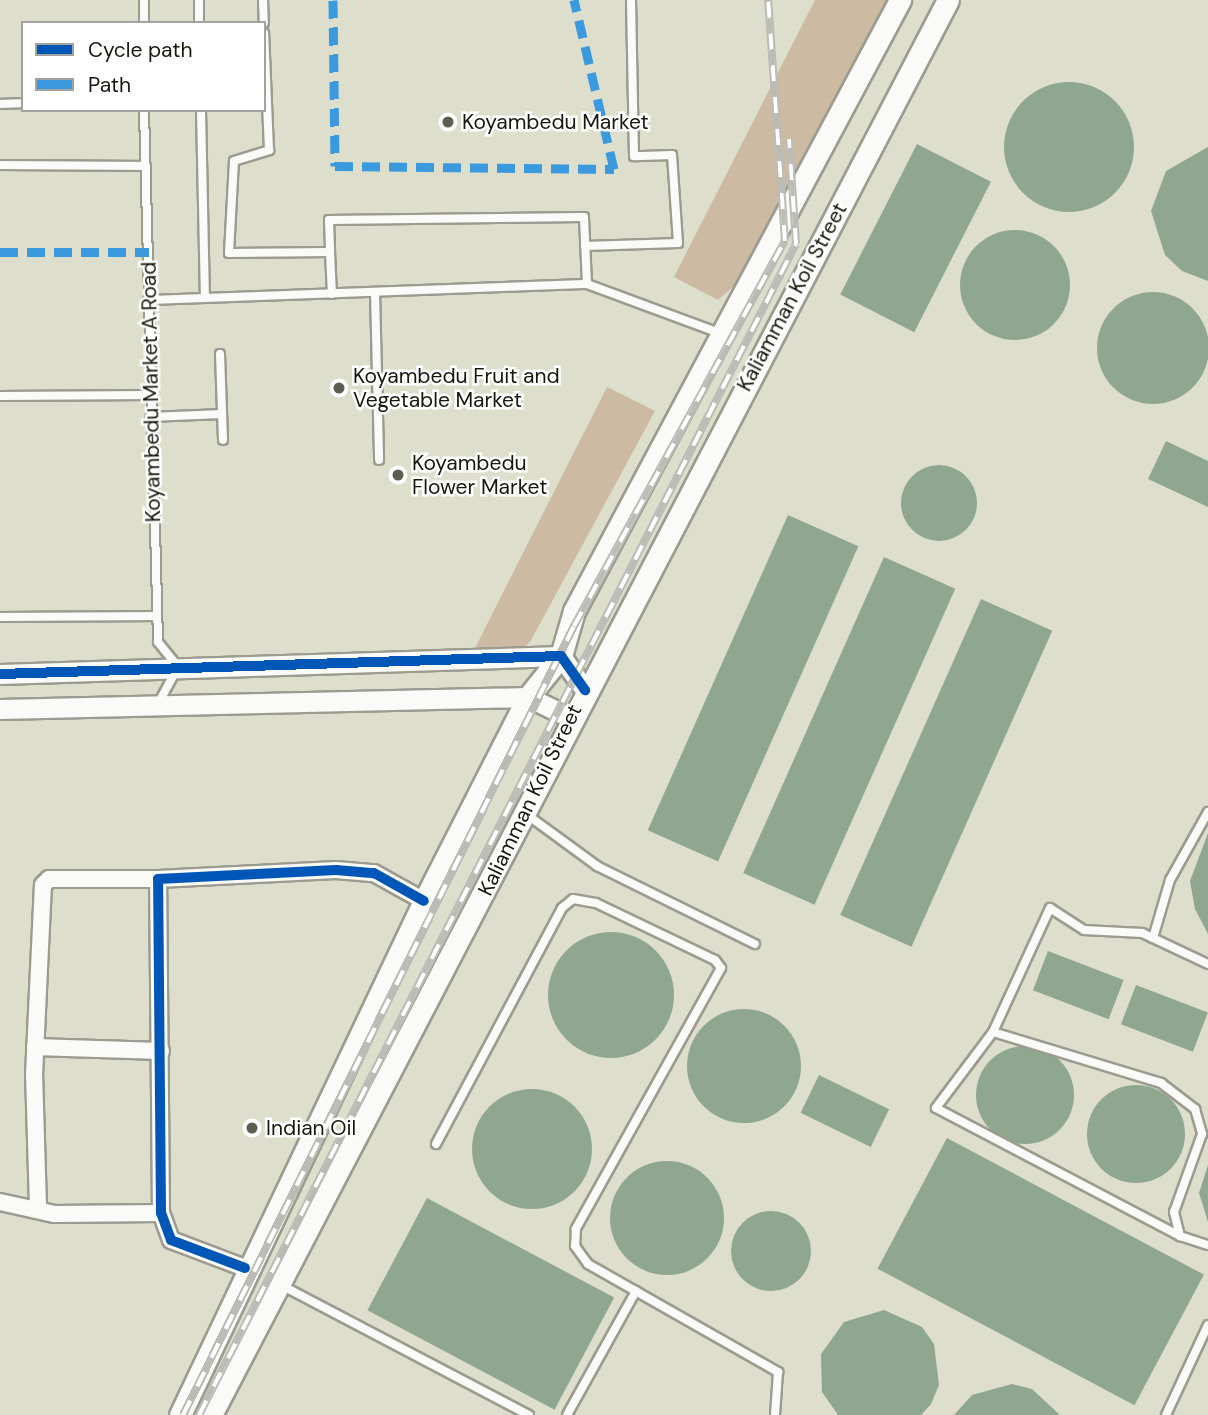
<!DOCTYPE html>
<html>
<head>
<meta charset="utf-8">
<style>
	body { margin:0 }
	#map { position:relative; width:1208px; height:1415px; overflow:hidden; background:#dedecd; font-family:"DM Sans",sans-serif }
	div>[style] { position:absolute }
	.forest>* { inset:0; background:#ccbaa3 }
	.water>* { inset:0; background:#90a78f; transform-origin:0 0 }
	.round { border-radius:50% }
	.roads { filter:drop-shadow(2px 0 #9c9b8f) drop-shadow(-2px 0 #9c9b8f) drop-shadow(0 2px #9c9b8f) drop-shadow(0 -2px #9c9b8f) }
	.service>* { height:8px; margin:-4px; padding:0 4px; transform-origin:4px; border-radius:4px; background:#fafaf8 }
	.minor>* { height:16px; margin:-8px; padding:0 8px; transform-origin:8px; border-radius:8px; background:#fafaf8 }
	.tertiary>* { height:19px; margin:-9.5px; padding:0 9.5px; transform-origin:9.5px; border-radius:9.5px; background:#fafaf8 }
	.secondary>* { height:21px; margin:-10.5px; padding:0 10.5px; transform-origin:10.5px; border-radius:10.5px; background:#fafaf8 }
	.rail>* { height:8px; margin-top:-4px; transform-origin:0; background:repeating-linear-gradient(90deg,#fff 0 16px,#bcbcb7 0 32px); box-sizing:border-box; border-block:2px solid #bcbcb7 }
	.quiet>* { height:9px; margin-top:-4.5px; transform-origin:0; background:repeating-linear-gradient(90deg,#3b9ade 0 18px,transparent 0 27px) }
	.cycleway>* { height:10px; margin:-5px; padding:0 5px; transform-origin:5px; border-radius:5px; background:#0057b8 }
	.dots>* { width:19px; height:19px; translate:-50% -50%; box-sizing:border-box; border:4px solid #fff; border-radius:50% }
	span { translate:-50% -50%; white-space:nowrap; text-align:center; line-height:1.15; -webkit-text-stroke:5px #fff; paint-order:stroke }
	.poi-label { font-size:21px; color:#18170d }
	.left { translate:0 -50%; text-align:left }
	.street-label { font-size:21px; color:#18170d }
	.legend { position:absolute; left:21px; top:21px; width:245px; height:91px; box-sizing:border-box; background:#fff; border:2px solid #a3a29e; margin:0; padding:9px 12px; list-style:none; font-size:21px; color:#18170d }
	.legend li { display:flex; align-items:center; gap:14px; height:35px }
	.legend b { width:35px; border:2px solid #a3a29e }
</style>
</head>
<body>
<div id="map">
	<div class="forest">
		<i style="clip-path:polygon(815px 0,893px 0,785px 241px,718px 300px,674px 277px)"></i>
		<i style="clip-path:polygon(607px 387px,655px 411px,530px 642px,522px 649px,472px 654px)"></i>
	</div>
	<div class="water">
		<i class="round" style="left:1004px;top:82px;width:130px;height:130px"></i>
		<i style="left:917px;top:144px;width:83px;height:169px;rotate:27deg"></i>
		<i style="clip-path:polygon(1208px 147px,1208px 281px,1182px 271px,1165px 255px,1151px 211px,1166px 171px)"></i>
		<i class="round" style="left:960px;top:230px;width:110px;height:110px"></i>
		<i class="round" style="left:1097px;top:292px;width:112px;height:112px"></i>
		<i style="clip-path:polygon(1166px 441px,1208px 461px,1208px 507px,1148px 479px)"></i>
		<i class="round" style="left:901px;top:465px;width:76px;height:76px"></i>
		<i style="left:788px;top:515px;width:77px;height:345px;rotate:24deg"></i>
		<i style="left:884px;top:557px;width:78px;height:346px;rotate:24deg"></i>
		<i style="left:981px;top:599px;width:78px;height:346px;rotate:24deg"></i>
		<i style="clip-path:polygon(1208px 833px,1208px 934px,1195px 909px,1190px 881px)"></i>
		<i class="round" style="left:548px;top:932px;width:126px;height:126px"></i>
		<i style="left:1048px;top:951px;width:81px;height:42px;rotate:21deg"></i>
		<i style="left:1136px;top:985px;width:77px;height:42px;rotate:21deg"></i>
		<i class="round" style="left:687px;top:1009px;width:114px;height:114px"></i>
		<i class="round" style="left:976px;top:1046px;width:98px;height:98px"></i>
		<i style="left:819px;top:1075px;width:78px;height:42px;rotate:26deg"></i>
		<i class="round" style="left:1087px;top:1085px;width:98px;height:98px"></i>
		<i class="round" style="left:472px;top:1089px;width:120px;height:120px"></i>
		<i style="left:947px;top:1138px;width:291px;height:148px;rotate:28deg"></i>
		<i class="round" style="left:610px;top:1161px;width:114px;height:114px"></i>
		<i style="clip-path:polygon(1208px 1165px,1208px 1222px,1199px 1193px)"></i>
		<i style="left:427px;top:1198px;width:212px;height:127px;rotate:28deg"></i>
		<i class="round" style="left:731px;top:1211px;width:80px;height:80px"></i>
		<i style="clip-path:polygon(884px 1310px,922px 1327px,934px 1344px,939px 1385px,931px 1404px,921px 1415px,838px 1415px,822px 1392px,821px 1354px,844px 1322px)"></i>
		<i style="clip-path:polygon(1012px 1384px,1032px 1389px,1060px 1415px,954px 1415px,972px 1395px)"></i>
	</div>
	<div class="roads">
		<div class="service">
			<i style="left:263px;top:0;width:23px;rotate:88deg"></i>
			<i style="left:144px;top:23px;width:23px;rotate:-90deg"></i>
			<i style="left:199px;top:23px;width:23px;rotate:-90deg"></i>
			<i style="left:0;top:104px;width:23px;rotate:-2deg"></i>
			<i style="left:144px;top:110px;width:532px;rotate:88.49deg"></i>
			<i style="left:158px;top:642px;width:32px;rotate:51deg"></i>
			<i style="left:178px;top:667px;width:42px;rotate:118.4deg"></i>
			<i style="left:201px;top:110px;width:188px;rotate:88.8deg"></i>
			<i style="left:0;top:165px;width:146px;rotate:0.4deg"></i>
			<i style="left:585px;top:246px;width:93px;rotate:-1.8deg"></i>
			<i style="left:678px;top:243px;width:88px;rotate:-93.9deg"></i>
			<i style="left:672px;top:155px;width:38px;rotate:178deg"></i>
			<i style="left:634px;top:156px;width:156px;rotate:-91.1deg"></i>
			<i style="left:330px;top:252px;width:42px;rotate:87.3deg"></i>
			<i style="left:587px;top:284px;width:144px;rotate:20.3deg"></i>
			<i style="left:375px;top:292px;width:168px;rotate:88.6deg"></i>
			<i style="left:148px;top:300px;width:439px;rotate:-2.1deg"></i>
			<i style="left:587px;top:284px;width:67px;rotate:-92.6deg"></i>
			<i style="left:584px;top:217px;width:255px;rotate:179.3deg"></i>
			<i style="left:329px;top:220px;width:32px;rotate:88deg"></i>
			<i style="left:330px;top:252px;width:101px;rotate:179.4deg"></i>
			<i style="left:229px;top:253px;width:92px;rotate:-86.9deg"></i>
			<i style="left:234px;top:161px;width:37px;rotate:-17deg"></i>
			<i style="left:269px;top:150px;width:117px;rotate:-92.4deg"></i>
			<i style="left:220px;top:354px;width:86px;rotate:88deg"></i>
			<i style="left:0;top:396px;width:151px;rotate:-0.4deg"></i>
			<i style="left:150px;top:417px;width:72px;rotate:-2.4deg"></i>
			<i style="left:0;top:617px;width:157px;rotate:-0.4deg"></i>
			<i style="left:526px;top:814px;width:88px;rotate:36.2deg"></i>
			<i style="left:597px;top:866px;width:176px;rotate:26.3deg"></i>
			<i style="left:1153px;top:938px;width:60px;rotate:-73.7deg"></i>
			<i style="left:1170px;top:880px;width:78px;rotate:-60.8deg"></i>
			<i style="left:1208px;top:964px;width:73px;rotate:-154.8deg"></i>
			<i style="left:1142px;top:933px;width:58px;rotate:-177deg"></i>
			<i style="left:1084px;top:930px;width:40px;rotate:-147.1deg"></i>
			<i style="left:1050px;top:908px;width:136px;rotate:114.7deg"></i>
			<i style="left:993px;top:1032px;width:176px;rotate:16.9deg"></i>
			<i style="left:1161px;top:1083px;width:43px;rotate:37.4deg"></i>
			<i style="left:1195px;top:1109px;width:26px;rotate:74deg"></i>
			<i style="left:1202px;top:1134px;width:83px;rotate:109.7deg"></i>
			<i style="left:1174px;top:1212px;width:25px;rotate:76deg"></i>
			<i style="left:1180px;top:1236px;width:29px;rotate:18deg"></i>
			<i style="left:993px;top:1032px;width:95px;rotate:126.9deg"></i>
			<i style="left:936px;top:1108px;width:276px;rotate:27.7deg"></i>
			<i style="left:436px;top:1144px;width:268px;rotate:-61.9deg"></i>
			<i style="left:562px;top:908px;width:14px;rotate:-39deg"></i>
			<i style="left:573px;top:899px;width:23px;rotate:10deg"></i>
			<i style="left:596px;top:903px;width:132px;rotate:25.6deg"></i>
			<i style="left:715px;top:960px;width:10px;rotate:53deg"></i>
			<i style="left:721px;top:968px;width:299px;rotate:119.1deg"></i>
			<i style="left:576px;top:1229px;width:17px;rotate:93deg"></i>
			<i style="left:575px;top:1246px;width:22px;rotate:54deg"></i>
			<i style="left:588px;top:1264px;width:219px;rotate:29.6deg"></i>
			<i style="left:778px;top:1372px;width:43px;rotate:94deg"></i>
			<i style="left:281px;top:1285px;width:280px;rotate:27.7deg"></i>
			<i style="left:567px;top:1415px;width:142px;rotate:-60.9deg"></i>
			<i style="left:1166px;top:1415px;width:99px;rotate:-65deg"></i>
		</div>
		<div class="minor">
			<i style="left:35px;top:1047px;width:126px;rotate:1.8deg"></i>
			<i style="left:0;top:1202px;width:55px;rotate:12.5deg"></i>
			<i style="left:54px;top:1214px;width:107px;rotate:-0.5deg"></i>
			<i style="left:38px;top:1207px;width:132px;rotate:-91.7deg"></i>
			<i style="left:34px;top:1075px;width:190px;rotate:-87.3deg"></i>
			<i style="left:43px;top:885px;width:8px;rotate:-45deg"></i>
			<i style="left:49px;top:879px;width:109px"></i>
			<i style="left:245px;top:1268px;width:79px;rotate:-159.3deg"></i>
			<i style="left:171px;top:1240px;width:29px;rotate:-110deg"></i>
			<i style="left:161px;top:1213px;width:334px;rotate:-90.5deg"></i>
			<i style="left:158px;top:879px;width:178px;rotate:-2.9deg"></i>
			<i style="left:336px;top:870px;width:38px;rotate:5deg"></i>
			<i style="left:374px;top:873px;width:57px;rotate:29.2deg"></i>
		</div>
		<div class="tertiary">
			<i style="left:0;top:674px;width:561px;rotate:-1.84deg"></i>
			<i style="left:561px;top:656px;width:42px;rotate:54.8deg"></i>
			<i style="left:0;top:709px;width:528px;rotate:-1.3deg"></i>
			<i style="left:528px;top:697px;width:48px;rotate:26deg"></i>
		</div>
		<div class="secondary">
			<i style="left:180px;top:1415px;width:569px;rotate:-64.61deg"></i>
			<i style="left:424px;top:901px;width:229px;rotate:-63deg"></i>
			<i style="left:528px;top:697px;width:53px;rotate:-51.2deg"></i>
			<i style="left:561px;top:656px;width:47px;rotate:-73.9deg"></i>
			<i style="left:574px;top:611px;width:693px;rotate:-61.92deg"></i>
			<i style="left:211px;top:1415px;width:1595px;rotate:-62.49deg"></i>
		</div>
	</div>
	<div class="rail">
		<i style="left:183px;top:1415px;width:881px;rotate:-63.64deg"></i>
		<i style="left:574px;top:626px;width:439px;rotate:-61.3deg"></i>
		<i style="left:785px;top:241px;width:242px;rotate:-94deg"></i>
		<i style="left:199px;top:1415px;width:1314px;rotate:-62.99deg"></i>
		<i style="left:796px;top:244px;width:105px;rotate:-93.8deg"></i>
	</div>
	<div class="quiet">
		<i style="left:333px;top:0;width:166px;rotate:89.3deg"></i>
		<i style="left:335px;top:166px;width:279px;rotate:0.6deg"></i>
		<i style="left:614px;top:169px;width:174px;rotate:-103.3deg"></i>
		<i style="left:0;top:252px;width:149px"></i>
	</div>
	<div class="cycleway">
		<i style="left:0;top:674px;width:561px;rotate:-1.84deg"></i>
		<i style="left:561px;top:656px;width:42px;rotate:54.8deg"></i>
		<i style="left:245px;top:1268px;width:79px;rotate:-159.3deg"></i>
		<i style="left:171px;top:1240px;width:29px;rotate:-110deg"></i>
		<i style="left:161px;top:1213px;width:334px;rotate:-90.5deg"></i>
		<i style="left:158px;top:879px;width:178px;rotate:-2.9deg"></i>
		<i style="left:336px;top:870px;width:38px;rotate:5deg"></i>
		<i style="left:374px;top:873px;width:57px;rotate:29.2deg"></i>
	</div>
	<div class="dots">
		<i style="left:448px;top:122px;background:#5d5d50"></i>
		<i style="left:339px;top:388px;background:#5d5d50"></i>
		<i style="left:398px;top:475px;background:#5d5d50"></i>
		<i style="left:252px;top:1128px;background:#5d5d50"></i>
	</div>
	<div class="poi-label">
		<span class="left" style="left:462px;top:122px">Koyambedu Market</span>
		<span class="left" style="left:353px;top:388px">Koyambedu Fruit and<br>Vegetable Market</span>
		<span class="left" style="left:412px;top:475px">Koyambedu<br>Flower Market</span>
		<span class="left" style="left:266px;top:1128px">Indian Oil</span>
	</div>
	<div class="street-label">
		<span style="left:792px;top:297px;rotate:-62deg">Kaliamman Koil Street</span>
		<span style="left:151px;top:392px;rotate:-91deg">Koyambedu Market A Road</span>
		<span style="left:530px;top:800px;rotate:-64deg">Kaliamman Koil Street</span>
	</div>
	<ul class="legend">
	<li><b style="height:9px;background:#0057b8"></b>Cycle path</li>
	<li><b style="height:9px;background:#3b9ade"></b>Path</li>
	</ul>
</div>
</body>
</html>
